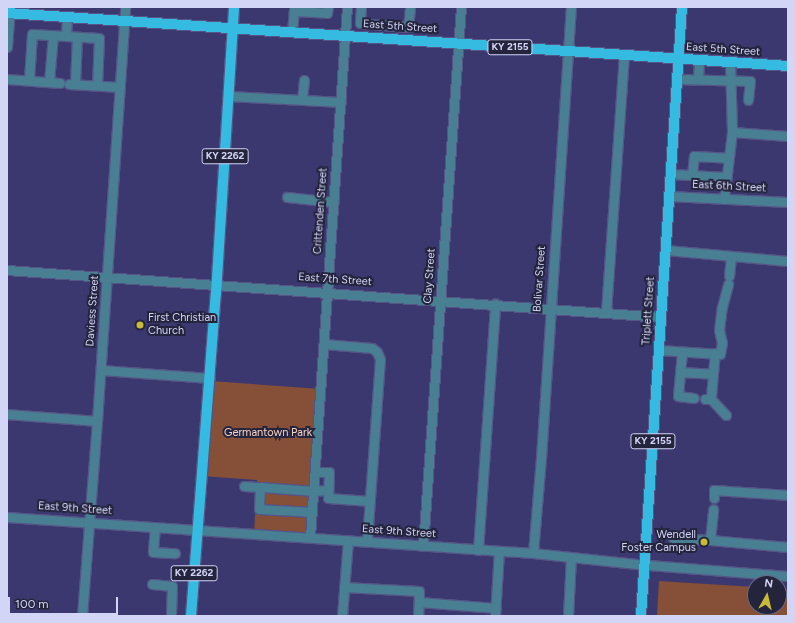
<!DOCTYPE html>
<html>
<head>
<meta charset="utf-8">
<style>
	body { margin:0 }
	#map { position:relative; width:795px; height:623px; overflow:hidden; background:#3a386f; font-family:Figtree,sans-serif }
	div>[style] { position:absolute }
	.green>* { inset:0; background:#854f38 }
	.roads { filter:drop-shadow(1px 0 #565487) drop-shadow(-1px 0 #565487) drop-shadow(0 1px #565487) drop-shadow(0 -1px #565487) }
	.minor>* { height:9px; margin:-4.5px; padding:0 4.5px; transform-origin:4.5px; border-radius:4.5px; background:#487f92 }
	.major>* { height:10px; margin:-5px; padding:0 5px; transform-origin:5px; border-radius:5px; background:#35bbe2 }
	.dots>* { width:11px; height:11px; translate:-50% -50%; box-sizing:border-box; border:2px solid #24243d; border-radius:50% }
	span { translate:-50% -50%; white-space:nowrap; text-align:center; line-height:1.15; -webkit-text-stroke:4px #24243d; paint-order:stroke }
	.shield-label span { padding:1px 3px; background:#24243d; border:1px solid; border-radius:3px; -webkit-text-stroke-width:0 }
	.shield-label { font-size:10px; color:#d3d5f7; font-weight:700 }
	.street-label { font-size:11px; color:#d3d5f7 }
	.poi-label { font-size:11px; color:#d3d5f7 }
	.left { translate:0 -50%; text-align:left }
	.right { translate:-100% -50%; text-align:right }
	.park-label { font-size:11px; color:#f8d3c5 }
	.frame { position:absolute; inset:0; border:8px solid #d3d5f7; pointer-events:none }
	.north { position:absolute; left:747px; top:575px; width:40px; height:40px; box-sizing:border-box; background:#24243d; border:1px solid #6a6b87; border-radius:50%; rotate:8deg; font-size:11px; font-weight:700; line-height:16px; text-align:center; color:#d3d5f7 }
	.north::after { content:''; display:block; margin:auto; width:14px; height:18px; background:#c9ba3a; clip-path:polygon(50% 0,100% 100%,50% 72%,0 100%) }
	.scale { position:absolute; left:8px; top:597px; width:110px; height:18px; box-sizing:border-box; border:2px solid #d3d5f7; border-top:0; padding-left:5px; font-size:12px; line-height:14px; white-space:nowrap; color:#d3d5f7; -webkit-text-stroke:3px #24243d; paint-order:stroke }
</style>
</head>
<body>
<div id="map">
	<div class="green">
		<i style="clip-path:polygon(210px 381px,321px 389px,310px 537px,254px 534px,257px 480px,202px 476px)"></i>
		<i style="clip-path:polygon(659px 581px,755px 587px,755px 607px,779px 607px,779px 589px,788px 590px,788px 616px,657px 616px)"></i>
	</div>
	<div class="roads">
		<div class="minor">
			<i style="left:361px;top:7px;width:16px;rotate:94deg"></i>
			<i style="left:360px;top:23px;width:48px;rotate:4.8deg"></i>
			<i style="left:408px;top:27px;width:20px;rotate:-84deg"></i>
			<i style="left:294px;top:11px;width:33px;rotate:3deg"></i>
			<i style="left:327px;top:13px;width:6px;rotate:-81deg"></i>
			<i style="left:292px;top:32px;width:25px;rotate:-85deg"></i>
			<i style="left:66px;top:36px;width:19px;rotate:-87deg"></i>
			<i style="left:7px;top:47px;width:40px;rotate:-85.7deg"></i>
			<i style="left:7px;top:79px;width:53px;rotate:4.3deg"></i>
			<i style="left:677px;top:79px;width:73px;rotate:1.6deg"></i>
			<i style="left:750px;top:81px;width:19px;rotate:96deg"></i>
			<i style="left:698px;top:79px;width:19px;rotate:-87deg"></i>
			<i style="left:29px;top:80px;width:46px;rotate:-86.3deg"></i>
			<i style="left:32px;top:34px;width:67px;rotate:3.4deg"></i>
			<i style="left:99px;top:38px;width:47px;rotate:92.4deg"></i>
			<i style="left:49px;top:82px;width:47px;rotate:-85.1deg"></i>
			<i style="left:69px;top:84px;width:51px;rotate:3.4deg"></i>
			<i style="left:75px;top:84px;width:47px;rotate:-87.6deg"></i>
			<i style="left:229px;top:96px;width:112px;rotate:3.1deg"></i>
			<i style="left:302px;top:99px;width:19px;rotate:-84deg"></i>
			<i style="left:732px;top:132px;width:56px;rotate:4.1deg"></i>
			<i style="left:671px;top:174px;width:55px;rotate:3.1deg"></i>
			<i style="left:692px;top:175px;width:19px;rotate:-84deg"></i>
			<i style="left:694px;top:156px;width:34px;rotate:3deg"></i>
			<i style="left:669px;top:196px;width:119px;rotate:2.9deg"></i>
			<i style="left:287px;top:197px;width:47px;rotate:6.1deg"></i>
			<i style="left:724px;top:199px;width:67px;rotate:-83.2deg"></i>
			<i style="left:732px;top:132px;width:70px;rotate:-91.6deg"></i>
			<i style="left:666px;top:250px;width:122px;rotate:5.2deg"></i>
			<i style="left:7px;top:270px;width:656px;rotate:4.11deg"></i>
			<i style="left:729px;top:276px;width:20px;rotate:-84deg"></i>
			<i style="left:606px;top:312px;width:258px;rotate:-86deg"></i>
			<i style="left:324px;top:344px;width:48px;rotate:4.8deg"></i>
			<i style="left:372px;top:348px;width:6px;rotate:39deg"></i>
			<i style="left:377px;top:352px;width:8px;rotate:67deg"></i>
			<i style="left:380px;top:359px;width:183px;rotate:94.1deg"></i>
			<i style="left:659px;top:350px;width:61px;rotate:3.8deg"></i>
			<i style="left:720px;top:354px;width:11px;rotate:-80deg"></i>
			<i style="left:722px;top:343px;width:13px;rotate:-103deg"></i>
			<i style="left:719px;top:330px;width:23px;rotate:-83deg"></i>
			<i style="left:722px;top:307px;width:24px;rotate:-75deg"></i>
			<i style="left:682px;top:352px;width:44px;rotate:95.2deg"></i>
			<i style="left:678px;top:396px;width:16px;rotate:7deg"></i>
			<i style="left:101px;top:370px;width:109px;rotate:4.2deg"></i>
			<i style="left:680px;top:372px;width:33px;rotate:3deg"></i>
			<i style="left:713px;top:374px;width:25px;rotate:95deg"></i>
			<i style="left:711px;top:399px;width:6px;rotate:180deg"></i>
			<i style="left:713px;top:374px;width:21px;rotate:-85deg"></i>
			<i style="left:711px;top:399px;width:22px;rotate:47deg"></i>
			<i style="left:7px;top:414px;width:90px;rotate:4.4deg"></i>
			<i style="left:315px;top:472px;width:14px"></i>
			<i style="left:329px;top:472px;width:26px;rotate:92deg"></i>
			<i style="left:328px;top:498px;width:42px;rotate:4.1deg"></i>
			<i style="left:244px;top:486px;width:16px;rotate:4deg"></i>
			<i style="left:714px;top:498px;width:8px;rotate:-90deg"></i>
			<i style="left:714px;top:490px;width:74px;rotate:3.9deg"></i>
			<i style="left:312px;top:512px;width:53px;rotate:-176.8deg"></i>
			<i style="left:259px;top:509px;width:22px;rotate:-87deg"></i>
			<i style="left:260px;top:487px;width:54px;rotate:4.2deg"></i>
			<i style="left:314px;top:491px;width:14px;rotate:-4deg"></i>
			<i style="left:7px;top:517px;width:527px;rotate:3.92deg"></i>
			<i style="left:533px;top:553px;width:104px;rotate:6.1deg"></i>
			<i style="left:636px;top:564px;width:152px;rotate:4.5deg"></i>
			<i style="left:155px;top:527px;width:25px;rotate:95deg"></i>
			<i style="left:153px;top:552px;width:22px;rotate:3deg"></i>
			<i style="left:310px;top:537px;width:531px;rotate:-86.01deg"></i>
			<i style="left:673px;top:538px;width:37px;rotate:3deg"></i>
			<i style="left:710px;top:540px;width:31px;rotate:-84deg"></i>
			<i style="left:710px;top:540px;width:78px;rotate:5.1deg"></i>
			<i style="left:423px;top:546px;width:540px;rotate:-85.97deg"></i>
			<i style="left:478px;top:550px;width:247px;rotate:-86deg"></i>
			<i style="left:533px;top:553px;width:95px;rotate:-85.2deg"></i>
			<i style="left:541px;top:458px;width:452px;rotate:-86.2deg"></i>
			<i style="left:152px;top:584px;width:20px;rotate:6deg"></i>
			<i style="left:172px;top:586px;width:30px;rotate:92deg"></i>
			<i style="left:344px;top:587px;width:75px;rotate:3.1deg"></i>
			<i style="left:419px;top:591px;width:25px;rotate:92deg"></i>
			<i style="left:419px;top:602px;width:77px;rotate:4.5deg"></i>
			<i style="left:82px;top:616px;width:196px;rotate:-85.6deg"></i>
			<i style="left:97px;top:421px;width:415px;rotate:-86.1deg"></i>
			<i style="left:342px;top:616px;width:76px;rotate:-85.5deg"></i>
			<i style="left:495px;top:616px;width:65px;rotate:-86.5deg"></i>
			<i style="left:568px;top:616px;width:59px;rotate:-87.1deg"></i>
		</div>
		<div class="major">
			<i style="left:7px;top:13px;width:783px;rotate:3.88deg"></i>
			<i style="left:191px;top:616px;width:323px;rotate:-85.6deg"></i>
			<i style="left:216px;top:294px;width:288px;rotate:-86.4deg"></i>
			<i style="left:641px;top:616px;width:610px;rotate:-86.15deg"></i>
		</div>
	</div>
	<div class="dots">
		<i style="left:140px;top:325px;background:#c9ba3a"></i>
		<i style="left:704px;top:542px;background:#c9ba3a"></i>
	</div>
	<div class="shield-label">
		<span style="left:510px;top:47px">KY 2155</span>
		<span style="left:225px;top:156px">KY 2262</span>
		<span style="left:653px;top:441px">KY 2155</span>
		<span style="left:194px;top:573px">KY 2262</span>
	</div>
	<div class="street-label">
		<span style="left:400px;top:27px;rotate:4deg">East 5th Street</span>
		<span style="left:723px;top:50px;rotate:4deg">East 5th Street</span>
		<span style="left:729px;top:187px;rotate:3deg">East 6th Street</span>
		<span style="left:321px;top:211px;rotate:-86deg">Crittenden Street</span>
		<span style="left:430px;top:276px;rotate:-86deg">Clay Street</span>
		<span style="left:540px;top:279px;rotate:-86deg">Bolivar Street</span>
		<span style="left:335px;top:280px;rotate:4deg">East 7th Street</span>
		<span style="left:93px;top:311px;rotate:-86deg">Daviess Street</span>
		<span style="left:649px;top:311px;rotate:-86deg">Triplett Street</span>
		<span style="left:75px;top:509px;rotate:4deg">East 9th Street</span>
		<span style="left:399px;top:532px;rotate:4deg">East 9th Street</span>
	</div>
	<div class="poi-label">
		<span class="left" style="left:148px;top:325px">First Christian<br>Church</span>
		<span class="right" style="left:696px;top:542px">Wendell<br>Foster Campus</span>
	</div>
	<div class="park-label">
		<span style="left:268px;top:433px">Germantown Park</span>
	</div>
	<div class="frame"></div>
	<div class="north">N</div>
	<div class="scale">100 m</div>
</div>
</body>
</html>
